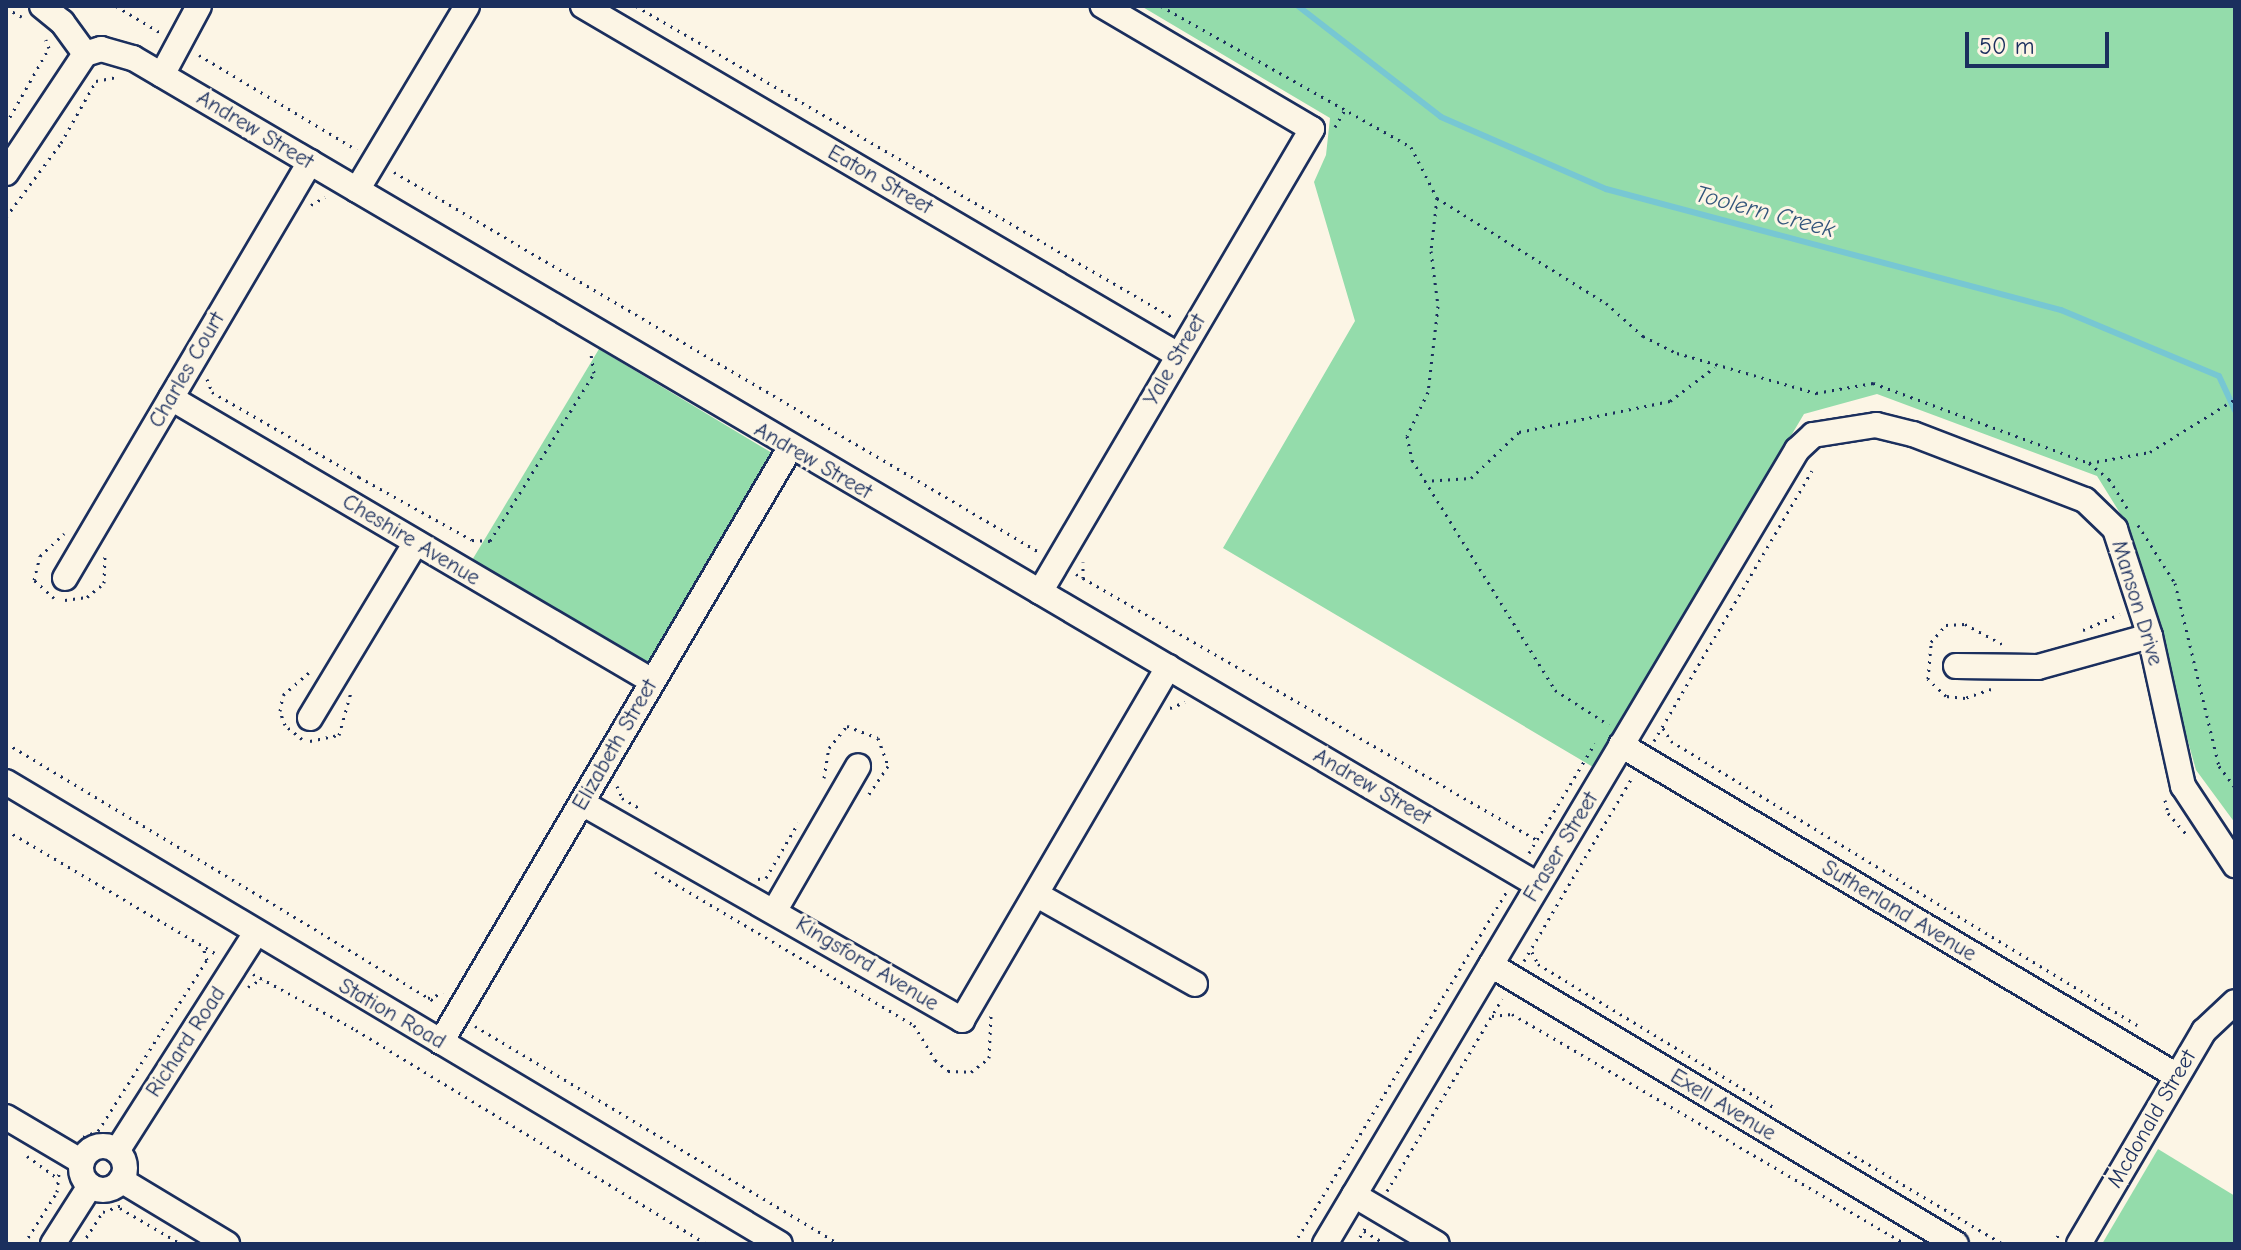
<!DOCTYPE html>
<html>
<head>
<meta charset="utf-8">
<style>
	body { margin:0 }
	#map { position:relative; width:2241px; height:1250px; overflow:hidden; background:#fcf5e5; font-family:"Comic Neue",sans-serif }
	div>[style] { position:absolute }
	.green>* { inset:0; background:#94dcab; transform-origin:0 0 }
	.stream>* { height:6px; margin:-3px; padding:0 3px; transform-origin:3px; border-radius:3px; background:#77c7d3 }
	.path>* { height:3px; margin-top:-1.5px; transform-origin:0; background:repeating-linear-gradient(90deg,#1b2f5e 0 2px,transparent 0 8px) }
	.roads { filter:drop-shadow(2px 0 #1b2f5e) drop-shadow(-2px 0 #1b2f5e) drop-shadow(0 2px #1b2f5e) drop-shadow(0 -2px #1b2f5e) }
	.minor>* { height:24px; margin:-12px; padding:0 12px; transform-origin:12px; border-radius:12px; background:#fcf5e5 }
	.minor>.ring { margin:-12px; padding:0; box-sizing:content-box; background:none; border:24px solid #fcf5e5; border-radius:50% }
	span { translate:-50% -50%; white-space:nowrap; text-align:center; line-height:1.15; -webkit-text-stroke:6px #fcf5e5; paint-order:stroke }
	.street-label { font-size:22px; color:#1b2f5e }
	.water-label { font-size:24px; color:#32557b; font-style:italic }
	.frame { position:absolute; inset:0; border:8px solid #1b2f5e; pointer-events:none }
	.scale { position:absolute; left:1965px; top:32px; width:144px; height:36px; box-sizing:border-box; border:4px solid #1b2f5e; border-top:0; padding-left:10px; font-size:24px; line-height:28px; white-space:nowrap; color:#1b2f5e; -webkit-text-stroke:6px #fcf5e5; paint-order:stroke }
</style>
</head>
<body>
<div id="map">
	<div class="green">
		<i style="clip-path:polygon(1141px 6px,2235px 6px,2235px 823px,2196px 770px,2128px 526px,2097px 476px,1877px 394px,1804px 414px,1593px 767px,1223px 548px,1355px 321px,1314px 182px,1326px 155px,1330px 118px)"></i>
		<i style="left:599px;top:349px;width:205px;height:248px;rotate:31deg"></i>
		<i style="clip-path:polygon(2158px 1149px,2235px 1196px,2235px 1244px,2102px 1244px)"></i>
	</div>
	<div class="stream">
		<i style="left:1298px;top:6px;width:181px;rotate:37.8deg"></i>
		<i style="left:1441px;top:117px;width:180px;rotate:23.6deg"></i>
		<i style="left:1606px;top:189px;width:471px;rotate:14.9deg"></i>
		<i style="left:2061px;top:310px;width:171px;rotate:22.7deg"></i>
		<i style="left:2219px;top:376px;width:38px;rotate:65deg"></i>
	</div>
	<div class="path">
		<i style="left:116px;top:6px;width:52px;rotate:31deg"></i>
		<i style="left:636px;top:6px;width:623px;rotate:30.14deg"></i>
		<i style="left:1161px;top:6px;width:287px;rotate:29.4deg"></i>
		<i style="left:1411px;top:147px;width:57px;rotate:63deg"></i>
		<i style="left:1437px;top:198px;width:199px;rotate:31.9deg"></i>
		<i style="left:1606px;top:303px;width:50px;rotate:41.7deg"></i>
		<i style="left:1643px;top:336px;width:38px;rotate:27deg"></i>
		<i style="left:1677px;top:353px;width:145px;rotate:16.1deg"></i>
		<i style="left:1816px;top:393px;width:58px;rotate:-10deg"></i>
		<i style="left:1873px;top:383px;width:230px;rotate:20.3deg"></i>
		<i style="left:2089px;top:463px;width:26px;rotate:39deg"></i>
		<i style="left:2109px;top:479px;width:34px;rotate:58deg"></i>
		<i style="left:6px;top:8px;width:18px;rotate:29deg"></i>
		<i style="left:199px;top:55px;width:184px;rotate:31deg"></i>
		<i style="left:6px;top:124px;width:87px;rotate:-60.5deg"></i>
		<i style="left:49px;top:48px;width:9px;rotate:-111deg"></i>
		<i style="left:1335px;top:127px;width:20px;rotate:-60deg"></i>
		<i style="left:394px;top:172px;width:749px;rotate:30.5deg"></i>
		<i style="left:1437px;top:198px;width:53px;rotate:96.5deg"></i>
		<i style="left:1431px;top:251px;width:55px;rotate:82.7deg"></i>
		<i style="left:1438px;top:306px;width:87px;rotate:96.6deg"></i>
		<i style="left:1428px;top:392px;width:49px;rotate:115.5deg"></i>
		<i style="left:1407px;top:436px;width:25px;rotate:78deg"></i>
		<i style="left:1412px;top:460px;width:271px;rotate:58.1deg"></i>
		<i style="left:1555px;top:690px;width:64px;rotate:32.9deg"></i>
		<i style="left:311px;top:205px;width:16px;rotate:-30deg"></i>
		<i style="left:6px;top:217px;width:92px;rotate:-53.4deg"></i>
		<i style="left:61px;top:143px;width:71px;rotate:-60.6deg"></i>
		<i style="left:96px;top:81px;width:21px;rotate:-11deg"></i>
		<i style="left:207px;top:379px;width:14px;rotate:69deg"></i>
		<i style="left:212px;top:392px;width:170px;rotate:30deg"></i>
		<i style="left:359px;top:477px;width:129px;rotate:29.1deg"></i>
		<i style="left:472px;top:540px;width:18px;rotate:3deg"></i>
		<i style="left:490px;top:541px;width:198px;rotate:-58.2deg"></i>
		<i style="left:594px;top:373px;width:19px;rotate:-99deg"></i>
		<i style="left:2089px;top:463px;width:62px;rotate:-10.2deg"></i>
		<i style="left:2150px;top:452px;width:100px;rotate:-31.9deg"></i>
		<i style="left:1424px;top:481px;width:47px;rotate:-3.7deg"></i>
		<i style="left:1471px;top:478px;width:66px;rotate:-43.8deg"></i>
		<i style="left:1519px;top:432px;width:154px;rotate:-11.6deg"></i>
		<i style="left:1670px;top:401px;width:56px;rotate:-37.1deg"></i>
		<i style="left:2138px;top:525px;width:69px;rotate:57.5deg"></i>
		<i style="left:2175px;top:583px;width:188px;rotate:76.5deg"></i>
		<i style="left:2219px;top:766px;width:26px;rotate:53deg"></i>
		<i style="left:1076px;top:574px;width:532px;rotate:29.99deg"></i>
		<i style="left:1083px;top:578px;width:16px;rotate:-90deg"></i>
		<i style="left:54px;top:598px;width:27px;rotate:-138deg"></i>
		<i style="left:34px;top:580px;width:25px;rotate:-76deg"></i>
		<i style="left:40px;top:556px;width:33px;rotate:-43deg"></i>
		<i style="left:65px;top:600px;width:22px;rotate:-8deg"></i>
		<i style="left:87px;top:597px;width:22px;rotate:-39deg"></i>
		<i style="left:104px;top:583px;width:28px;rotate:-88deg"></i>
		<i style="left:2083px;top:630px;width:40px;rotate:-23.4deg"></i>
		<i style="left:1991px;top:689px;width:28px;rotate:161deg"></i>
		<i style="left:1965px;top:698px;width:19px;rotate:-174deg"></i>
		<i style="left:1946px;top:696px;width:25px;rotate:-137deg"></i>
		<i style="left:1928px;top:679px;width:37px;rotate:-85deg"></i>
		<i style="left:1931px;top:642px;width:23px;rotate:-49deg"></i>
		<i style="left:1946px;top:625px;width:19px;rotate:-3deg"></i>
		<i style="left:1965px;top:624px;width:42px;rotate:28.4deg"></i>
		<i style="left:1170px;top:708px;width:16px;rotate:-22deg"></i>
		<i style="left:1663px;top:728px;width:15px;rotate:58deg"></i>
		<i style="left:1671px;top:741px;width:546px;rotate:31.36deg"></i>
		<i style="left:302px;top:739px;width:22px;rotate:-141deg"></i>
		<i style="left:285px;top:725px;width:15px;rotate:-110deg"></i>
		<i style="left:280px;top:711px;width:16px;rotate:-79deg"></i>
		<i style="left:283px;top:695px;width:38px;rotate:-41deg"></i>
		<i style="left:310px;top:741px;width:30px;rotate:-12deg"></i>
		<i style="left:339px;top:735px;width:45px;rotate:-74.4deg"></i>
		<i style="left:1654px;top:741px;width:313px;rotate:-59.7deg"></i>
		<i style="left:6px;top:743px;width:503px;rotate:31.1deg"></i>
		<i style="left:824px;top:778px;width:30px;rotate:-81deg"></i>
		<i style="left:829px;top:748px;width:28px;rotate:-51deg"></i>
		<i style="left:847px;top:726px;width:33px;rotate:21deg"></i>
		<i style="left:878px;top:738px;width:30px;rotate:70deg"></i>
		<i style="left:888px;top:766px;width:37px;rotate:124deg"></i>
		<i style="left:617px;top:786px;width:13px;rotate:67deg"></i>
		<i style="left:622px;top:798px;width:20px;rotate:30deg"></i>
		<i style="left:2165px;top:800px;width:13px;rotate:77deg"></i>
		<i style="left:2168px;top:813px;width:30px;rotate:49deg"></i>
		<i style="left:6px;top:830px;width:246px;rotate:30.5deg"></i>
		<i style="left:1529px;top:853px;width:128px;rotate:-59deg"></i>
		<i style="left:655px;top:872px;width:301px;rotate:30.6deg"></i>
		<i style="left:914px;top:1025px;width:41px;rotate:59deg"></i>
		<i style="left:935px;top:1060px;width:17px;rotate:40deg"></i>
		<i style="left:948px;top:1071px;width:23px;rotate:2deg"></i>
		<i style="left:971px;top:1072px;width:23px;rotate:-38deg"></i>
		<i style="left:989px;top:1058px;width:43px;rotate:-87.3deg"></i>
		<i style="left:758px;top:879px;width:8px;rotate:-7deg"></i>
		<i style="left:766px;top:878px;width:64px;rotate:-59.8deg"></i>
		<i style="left:1532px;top:952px;width:13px;rotate:63deg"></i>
		<i style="left:1538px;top:964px;width:275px;rotate:31.3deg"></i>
		<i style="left:1524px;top:961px;width:212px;rotate:-59.5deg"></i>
		<i style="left:253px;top:974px;width:117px;rotate:28.5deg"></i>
		<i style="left:356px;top:1030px;width:411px;rotate:31.4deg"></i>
		<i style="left:248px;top:987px;width:16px;rotate:-30deg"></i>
		<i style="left:428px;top:998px;width:16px;rotate:-18deg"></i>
		<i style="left:1492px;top:1016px;width:20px;rotate:-6deg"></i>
		<i style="left:1512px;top:1014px;width:455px;rotate:30.3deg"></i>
		<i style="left:475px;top:1026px;width:424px;rotate:30.9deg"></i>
		<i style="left:83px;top:1137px;width:16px;rotate:-22deg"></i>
		<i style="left:98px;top:1131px;width:203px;rotate:-57.5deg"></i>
		<i style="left:207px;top:960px;width:14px;rotate:-107deg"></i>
		<i style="left:1848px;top:1152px;width:180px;rotate:30.7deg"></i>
		<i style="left:27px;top:1156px;width:36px;rotate:36deg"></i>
		<i style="left:1387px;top:1191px;width:224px;rotate:-59.1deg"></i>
		<i style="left:120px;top:1208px;width:71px;rotate:30.5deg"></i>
		<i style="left:1364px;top:1231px;width:26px;rotate:31deg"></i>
		<i style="left:24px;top:1244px;width:62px;rotate:-57.6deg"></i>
		<i style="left:57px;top:1192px;width:19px;rotate:-84deg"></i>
		<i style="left:82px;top:1244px;width:38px;rotate:-57deg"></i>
		<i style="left:103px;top:1212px;width:20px;rotate:-20deg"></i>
		<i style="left:1294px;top:1244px;width:412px;rotate:-58.9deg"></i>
		<i style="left:1356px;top:1244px;width:22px;rotate:-60deg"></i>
		<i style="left:2053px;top:1244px;width:12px;rotate:-59deg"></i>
	</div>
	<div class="roads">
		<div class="minor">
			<i style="left:42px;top:6px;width:26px;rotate:39deg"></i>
			<i style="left:62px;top:22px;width:39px;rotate:54deg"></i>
			<i style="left:583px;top:6px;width:690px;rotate:30.39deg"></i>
			<i style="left:85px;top:54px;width:17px;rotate:-17deg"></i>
			<i style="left:101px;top:49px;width:33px;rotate:16deg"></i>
			<i style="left:133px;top:58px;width:1630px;rotate:30.48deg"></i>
			<i style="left:162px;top:75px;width:78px;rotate:-61.8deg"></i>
			<i style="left:6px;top:173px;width:143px;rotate:-56.4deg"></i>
			<i style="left:357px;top:190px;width:214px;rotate:-59.1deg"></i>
			<i style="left:171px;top:398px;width:558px;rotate:30.47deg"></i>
			<i style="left:65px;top:578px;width:483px;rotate:-59.5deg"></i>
			<i style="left:1040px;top:592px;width:537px;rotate:-59.57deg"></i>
			<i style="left:1312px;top:129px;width:243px;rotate:-149.5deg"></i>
			<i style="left:1956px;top:666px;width:82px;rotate:0.7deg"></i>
			<i style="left:2038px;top:667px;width:116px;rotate:-15.5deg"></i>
			<i style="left:310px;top:718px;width:205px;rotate:-58.9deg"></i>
			<i style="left:1621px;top:745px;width:647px;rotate:30.77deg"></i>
			<i style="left:6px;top:782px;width:901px;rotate:30.83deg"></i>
			<i style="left:582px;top:803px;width:438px;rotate:29.7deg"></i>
			<i style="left:962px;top:1020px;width:409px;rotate:-59.7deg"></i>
			<i style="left:1039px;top:896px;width:179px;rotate:29.4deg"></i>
			<i style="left:775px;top:910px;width:166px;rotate:-60deg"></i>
			<i style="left:1491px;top:965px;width:542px;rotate:30.96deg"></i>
			<i style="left:441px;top:1042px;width:689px;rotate:-59.56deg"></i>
			<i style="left:6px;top:1117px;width:88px;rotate:30.6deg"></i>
			<i class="ring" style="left:81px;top:1146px;width:20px;height:20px"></i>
			<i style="left:117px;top:1151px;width:257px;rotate:-57.5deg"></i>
			<i style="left:121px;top:1180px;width:124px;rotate:31.1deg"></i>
			<i style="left:1354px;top:1195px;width:96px;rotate:30.6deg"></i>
			<i style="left:53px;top:1244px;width:69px;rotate:-57.5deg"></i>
			<i style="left:1325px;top:1244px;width:924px;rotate:-59.27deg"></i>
			<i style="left:1797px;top:450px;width:22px;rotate:-43deg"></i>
			<i style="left:1813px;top:435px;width:64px;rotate:-9deg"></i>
			<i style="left:1876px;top:425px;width:38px;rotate:14deg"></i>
			<i style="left:1913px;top:434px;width:184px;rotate:21deg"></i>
			<i style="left:2085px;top:500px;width:42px;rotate:44deg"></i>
			<i style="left:2115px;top:529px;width:113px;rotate:71.9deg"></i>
			<i style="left:2150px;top:636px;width:154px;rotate:77.6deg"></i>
			<i style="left:2183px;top:786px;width:95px;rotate:56.6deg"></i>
			<i style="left:2079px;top:1244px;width:247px;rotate:-59.6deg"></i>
			<i style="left:2204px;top:1031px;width:42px;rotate:-43.1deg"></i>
		</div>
	</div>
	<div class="street-label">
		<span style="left:255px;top:130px;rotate:31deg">Andrew Street</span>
		<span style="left:880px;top:180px;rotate:30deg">Eaton Street</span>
		<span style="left:1175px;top:360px;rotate:-60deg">Yale Street</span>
		<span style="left:187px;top:370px;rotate:-60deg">Charles Court</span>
		<span style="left:813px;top:461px;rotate:30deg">Andrew Street</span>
		<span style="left:411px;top:540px;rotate:31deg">Cheshire Avenue</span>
		<span style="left:2137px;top:603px;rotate:73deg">Manson Drive</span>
		<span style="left:615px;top:745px;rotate:-60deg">Elizabeth Street</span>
		<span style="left:1372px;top:787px;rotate:30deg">Andrew Street</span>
		<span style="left:1561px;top:847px;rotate:-59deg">Fraser Street</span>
		<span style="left:1899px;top:911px;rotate:31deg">Sutherland Avenue</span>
		<span style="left:867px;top:964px;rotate:31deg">Kingsford Avenue</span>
		<span style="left:392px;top:1014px;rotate:30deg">Station Road</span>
		<span style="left:186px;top:1042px;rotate:-57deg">Richard Road</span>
		<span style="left:1723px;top:1105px;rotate:31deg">Exell Avenue</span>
		<span style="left:2152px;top:1119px;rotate:-60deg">Mcdonald Street</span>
	</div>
	<div class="water-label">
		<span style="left:1765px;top:212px;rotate:15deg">Toolern Creek</span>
	</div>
	<div class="frame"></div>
	<div class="scale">50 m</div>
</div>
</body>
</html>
